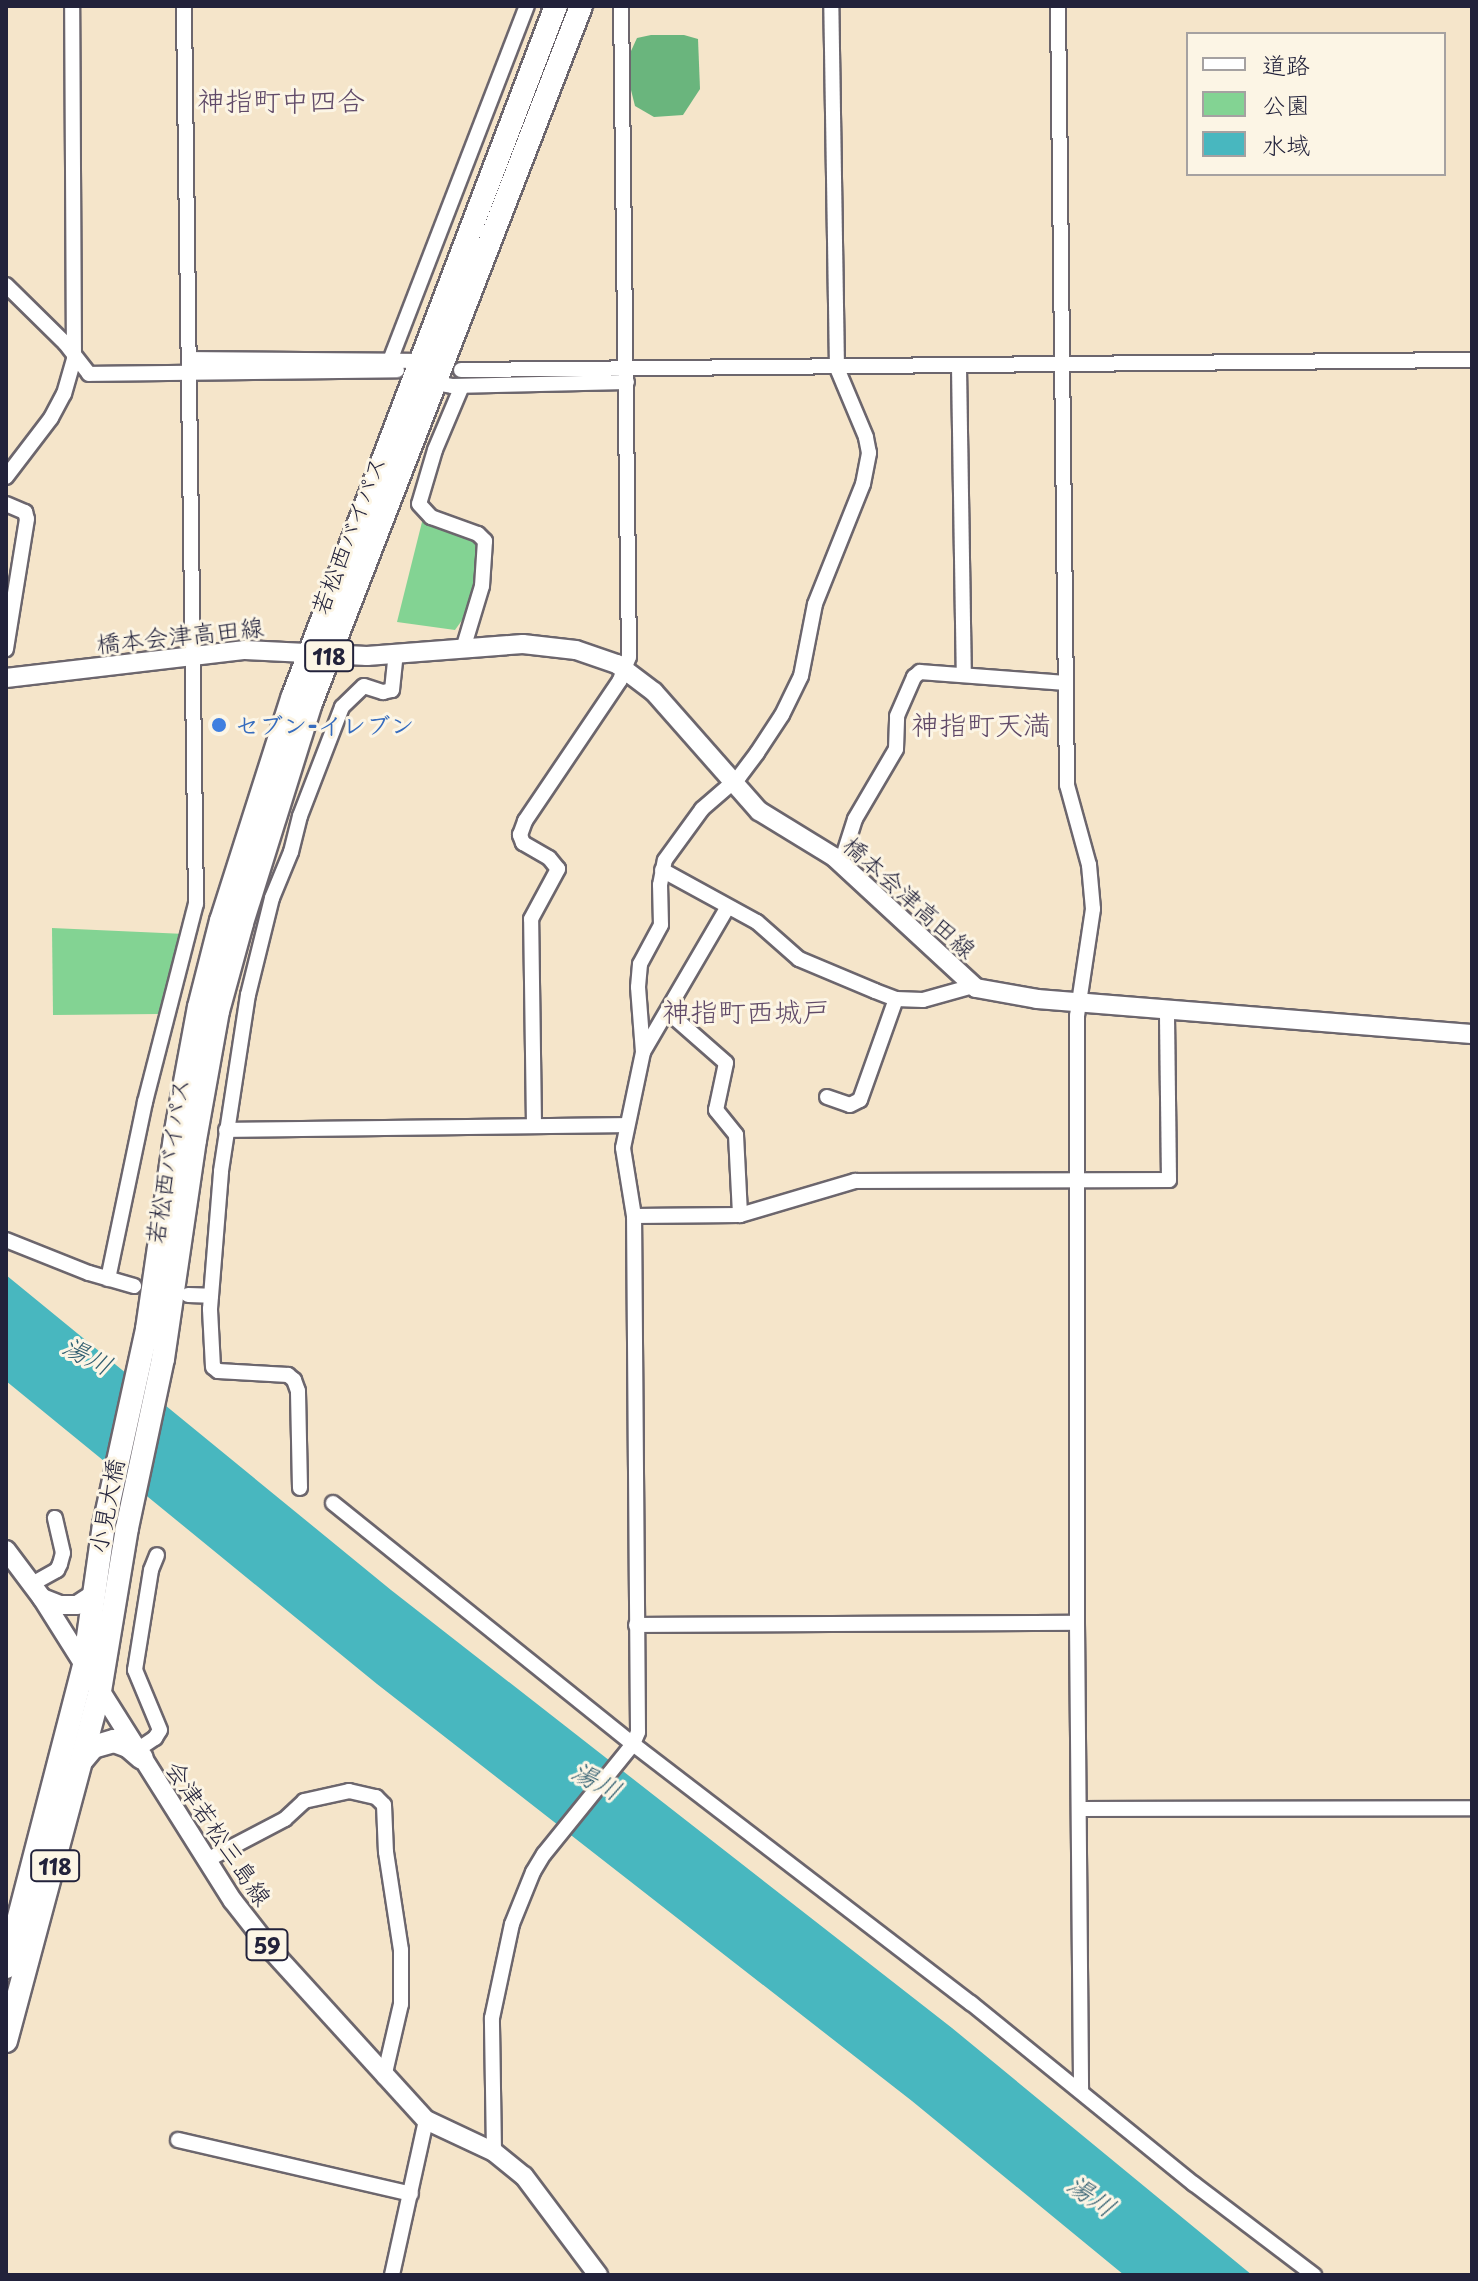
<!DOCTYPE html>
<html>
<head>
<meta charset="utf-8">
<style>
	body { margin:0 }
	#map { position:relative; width:1478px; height:2281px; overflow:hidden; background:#f5e5ca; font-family:"Playpen Sans","Klee One",sans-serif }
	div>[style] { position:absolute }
	.green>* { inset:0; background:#83d393 }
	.forest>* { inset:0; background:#6ab57d }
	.water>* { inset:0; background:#48b7bf }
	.roads { filter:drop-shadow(2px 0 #6c666d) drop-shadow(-2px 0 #6c666d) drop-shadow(0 2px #6c666d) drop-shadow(0 -2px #6c666d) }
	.minor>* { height:14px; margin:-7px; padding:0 7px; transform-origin:7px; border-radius:7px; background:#fff }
	.major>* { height:18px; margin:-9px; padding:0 9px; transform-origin:9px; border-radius:9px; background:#fff }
	.highway>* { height:22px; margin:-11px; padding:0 11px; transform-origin:11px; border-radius:11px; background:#fff }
	.dots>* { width:22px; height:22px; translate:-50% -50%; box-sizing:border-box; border:4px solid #fcf5e5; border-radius:50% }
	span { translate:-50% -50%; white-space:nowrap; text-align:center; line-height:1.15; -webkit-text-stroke:6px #fcf5e5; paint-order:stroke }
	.shield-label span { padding:2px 6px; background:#fcf5e5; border:2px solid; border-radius:6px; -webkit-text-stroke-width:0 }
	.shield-label { font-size:22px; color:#22223b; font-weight:700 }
	.street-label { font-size:24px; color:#22223b }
	.shop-label { font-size:24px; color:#366cbe; font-weight:700 }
	.left { translate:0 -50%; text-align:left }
	.water-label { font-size:26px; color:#315e70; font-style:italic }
	.quarter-label { font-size:28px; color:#604a68 }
	.frame { position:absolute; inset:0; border:8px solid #22223b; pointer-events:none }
	.legend { position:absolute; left:1186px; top:32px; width:260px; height:144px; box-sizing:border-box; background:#fcf5e5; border:2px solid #a5a1a1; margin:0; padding:10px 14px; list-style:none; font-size:24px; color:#22223b }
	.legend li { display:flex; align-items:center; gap:16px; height:40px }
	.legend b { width:40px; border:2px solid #a5a1a1 }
</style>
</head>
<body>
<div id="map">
	<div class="green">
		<i style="clip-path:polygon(423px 518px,478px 538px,480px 547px,475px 602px,455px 630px,397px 622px)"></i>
		<i style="clip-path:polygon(52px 928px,185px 934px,159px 1014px,53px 1015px)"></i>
	</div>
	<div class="forest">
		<i style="clip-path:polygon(651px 35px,684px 35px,698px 39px,700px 89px,683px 115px,654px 117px,635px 106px,630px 86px,631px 51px,637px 38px)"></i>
	</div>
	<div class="water">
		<i style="clip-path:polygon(6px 1275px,391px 1590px,952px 2028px,1252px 2275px,1124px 2275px,912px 2101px,377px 1684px,6px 1381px)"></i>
	</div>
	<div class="roads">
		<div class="minor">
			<i style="left:1058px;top:6px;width:779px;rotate:89.34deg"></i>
			<i style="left:1067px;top:785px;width:83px;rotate:74.6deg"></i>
			<i style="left:1089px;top:865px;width:44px;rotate:84.8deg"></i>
			<i style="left:1093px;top:909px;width:108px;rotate:98.5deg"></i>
			<i style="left:1077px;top:1016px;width:607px;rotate:90deg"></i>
			<i style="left:1077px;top:1623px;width:467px;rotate:89.5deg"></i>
			<i style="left:6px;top:285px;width:83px;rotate:44.5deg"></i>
			<i style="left:65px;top:343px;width:39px;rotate:52deg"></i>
			<i style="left:89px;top:374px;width:308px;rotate:-0.7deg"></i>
			<i style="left:391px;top:358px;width:377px;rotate:-68.9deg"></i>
			<i style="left:189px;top:359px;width:232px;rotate:0.5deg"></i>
			<i style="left:959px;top:367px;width:308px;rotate:89.1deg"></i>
			<i style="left:461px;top:370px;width:1011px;rotate:-0.57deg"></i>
			<i style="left:435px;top:383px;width:17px;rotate:10deg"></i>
			<i style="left:452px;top:386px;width:175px;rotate:-1.3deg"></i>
			<i style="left:462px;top:386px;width:69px;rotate:112.9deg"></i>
			<i style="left:435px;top:450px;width:56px;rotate:106.5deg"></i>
			<i style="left:419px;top:504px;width:18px;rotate:47deg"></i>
			<i style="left:431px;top:517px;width:50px;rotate:19.9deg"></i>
			<i style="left:478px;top:534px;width:10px;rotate:45deg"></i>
			<i style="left:485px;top:541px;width:45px;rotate:93.8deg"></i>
			<i style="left:482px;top:586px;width:66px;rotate:106.8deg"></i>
			<i style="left:6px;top:477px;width:74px;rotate:-52.7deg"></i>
			<i style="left:51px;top:418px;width:27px;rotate:-62deg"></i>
			<i style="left:64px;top:394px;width:36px;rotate:-74deg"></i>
			<i style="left:74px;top:359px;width:353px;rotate:-90.3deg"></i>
			<i style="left:6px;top:504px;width:21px;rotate:23deg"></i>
			<i style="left:25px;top:512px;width:7px;rotate:74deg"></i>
			<i style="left:27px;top:519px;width:132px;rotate:99.2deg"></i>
			<i style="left:841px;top:863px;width:46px;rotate:-72.3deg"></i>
			<i style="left:855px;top:819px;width:81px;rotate:-59.6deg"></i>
			<i style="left:896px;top:749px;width:33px;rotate:-88deg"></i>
			<i style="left:897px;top:716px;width:43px;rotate:-66.4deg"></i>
			<i style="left:914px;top:677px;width:8px;rotate:-40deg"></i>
			<i style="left:920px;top:672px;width:146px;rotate:4.3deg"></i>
			<i style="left:662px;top:870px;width:108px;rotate:28.7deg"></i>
			<i style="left:757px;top:922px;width:56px;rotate:41.4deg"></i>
			<i style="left:799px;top:959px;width:82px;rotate:22.8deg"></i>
			<i style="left:875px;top:991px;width:22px;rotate:21deg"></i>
			<i style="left:896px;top:999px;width:27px;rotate:2deg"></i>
			<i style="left:923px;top:1000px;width:52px;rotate:-15.6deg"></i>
			<i style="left:668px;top:1012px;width:77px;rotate:41.3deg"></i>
			<i style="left:726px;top:1063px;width:48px;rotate:102deg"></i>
			<i style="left:716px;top:1110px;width:32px;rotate:51deg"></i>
			<i style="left:736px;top:1135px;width:80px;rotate:87.1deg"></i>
			<i style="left:643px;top:1052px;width:167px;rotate:-59.7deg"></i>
			<i style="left:827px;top:1097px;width:24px;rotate:19deg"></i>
			<i style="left:850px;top:1105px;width:11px;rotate:-27deg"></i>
			<i style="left:860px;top:1100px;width:107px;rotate:-70.4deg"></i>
			<i style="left:534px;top:1125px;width:206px;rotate:-90.8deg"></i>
			<i style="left:531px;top:919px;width:57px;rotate:-61.6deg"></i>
			<i style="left:558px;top:869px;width:14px;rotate:-129deg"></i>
			<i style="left:549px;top:858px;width:30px;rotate:-150deg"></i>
			<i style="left:523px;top:843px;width:9px;rotate:-111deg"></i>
			<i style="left:520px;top:835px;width:15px;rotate:-70deg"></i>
			<i style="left:525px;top:821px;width:170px;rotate:-56deg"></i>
			<i style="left:620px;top:680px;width:25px;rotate:-69deg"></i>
			<i style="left:629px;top:657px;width:651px;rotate:-90.7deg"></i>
			<i style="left:226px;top:1130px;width:400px;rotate:-0.7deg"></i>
			<i style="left:634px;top:1216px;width:106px;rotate:-0.5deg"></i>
			<i style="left:740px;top:1215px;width:120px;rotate:-16.5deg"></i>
			<i style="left:855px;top:1181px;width:314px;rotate:-0.2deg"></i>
			<i style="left:1169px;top:1180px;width:172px;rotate:-90.7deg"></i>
			<i style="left:6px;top:1240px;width:89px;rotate:21.7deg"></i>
			<i style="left:89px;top:1273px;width:47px;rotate:16.1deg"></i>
			<i style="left:108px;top:1279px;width:181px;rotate:-78.2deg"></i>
			<i style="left:145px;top:1102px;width:204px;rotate:-75.6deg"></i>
			<i style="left:196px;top:904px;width:898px;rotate:-90.77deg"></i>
			<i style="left:188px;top:1295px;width:23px;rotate:2deg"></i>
			<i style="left:300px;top:1488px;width:97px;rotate:-91.2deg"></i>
			<i style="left:298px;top:1391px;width:12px;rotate:-110deg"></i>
			<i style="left:294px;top:1380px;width:8px;rotate:-140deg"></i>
			<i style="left:288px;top:1375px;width:70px;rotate:-176.7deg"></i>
			<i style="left:218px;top:1371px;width:6px;rotate:-141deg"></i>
			<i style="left:213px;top:1367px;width:58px;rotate:-93deg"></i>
			<i style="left:210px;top:1309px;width:138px;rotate:-85.4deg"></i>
			<i style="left:221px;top:1171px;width:178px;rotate:-81.3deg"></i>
			<i style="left:248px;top:995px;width:100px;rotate:-76.1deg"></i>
			<i style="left:272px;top:898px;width:50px;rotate:-67.6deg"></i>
			<i style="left:291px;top:852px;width:37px;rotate:-76deg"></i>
			<i style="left:300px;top:816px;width:117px;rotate:-68.9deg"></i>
			<i style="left:342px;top:707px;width:30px;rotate:-44deg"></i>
			<i style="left:364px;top:686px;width:20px;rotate:18deg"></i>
			<i style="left:383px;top:692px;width:9px;rotate:-13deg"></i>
			<i style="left:392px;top:690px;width:37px;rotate:-84deg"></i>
			<i style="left:333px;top:1503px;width:385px;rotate:38.8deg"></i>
			<i style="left:633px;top:1744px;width:426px;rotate:37.5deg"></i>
			<i style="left:971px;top:2003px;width:287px;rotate:39.1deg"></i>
			<i style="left:1194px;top:2184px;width:151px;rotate:37.2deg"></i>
			<i style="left:32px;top:1584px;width:29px;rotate:-29deg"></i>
			<i style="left:57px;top:1570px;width:7px;rotate:-63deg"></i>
			<i style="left:60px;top:1564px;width:11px;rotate:-75deg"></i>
			<i style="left:63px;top:1553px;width:36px;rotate:-103deg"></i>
			<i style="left:636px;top:1625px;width:441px;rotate:-0.3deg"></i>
			<i style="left:137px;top:1750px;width:22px;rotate:-34deg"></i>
			<i style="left:155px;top:1738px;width:9px;rotate:-58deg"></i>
			<i style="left:160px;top:1730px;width:65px;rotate:-112.6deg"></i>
			<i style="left:135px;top:1670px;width:101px;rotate:-80.9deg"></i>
			<i style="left:151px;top:1570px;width:16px;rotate:-68deg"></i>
			<i style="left:1080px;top:1809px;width:392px;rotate:-0.1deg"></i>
			<i style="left:207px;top:1860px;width:88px;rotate:-27.7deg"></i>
			<i style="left:285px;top:1819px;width:26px;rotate:-43deg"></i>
			<i style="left:304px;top:1801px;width:46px;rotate:-12.5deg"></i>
			<i style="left:349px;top:1791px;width:28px;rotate:13deg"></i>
			<i style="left:376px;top:1797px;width:11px;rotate:45deg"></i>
			<i style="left:384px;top:1805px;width:47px;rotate:87.6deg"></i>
			<i style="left:386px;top:1852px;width:99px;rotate:81.3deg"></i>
			<i style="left:401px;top:1950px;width:54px;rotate:90deg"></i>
			<i style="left:401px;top:2004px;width:75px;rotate:103.1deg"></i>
			<i style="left:178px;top:2140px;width:239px;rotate:13deg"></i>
			<i style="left:494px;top:2152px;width:134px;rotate:-90.9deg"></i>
			<i style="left:492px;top:2018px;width:96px;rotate:-78deg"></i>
			<i style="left:512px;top:1924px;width:56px;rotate:-68deg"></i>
			<i style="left:533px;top:1872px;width:21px;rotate:-59deg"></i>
			<i style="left:544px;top:1854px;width:141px;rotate:-51deg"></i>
			<i style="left:633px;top:1744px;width:13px;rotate:-67deg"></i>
			<i style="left:638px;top:1732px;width:516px;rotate:-90.44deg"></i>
			<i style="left:634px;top:1216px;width:69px;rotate:-99.2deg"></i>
			<i style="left:623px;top:1148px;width:98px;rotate:-78.2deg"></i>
			<i style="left:643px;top:1052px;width:65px;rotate:-94.4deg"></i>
			<i style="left:638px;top:987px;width:23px;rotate:-85deg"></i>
			<i style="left:640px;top:964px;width:44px;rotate:-61.7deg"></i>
			<i style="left:661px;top:925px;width:40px;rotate:-91.4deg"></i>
			<i style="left:660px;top:885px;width:25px;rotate:-79deg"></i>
			<i style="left:665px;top:860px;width:63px;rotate:-54deg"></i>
			<i style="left:702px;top:809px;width:49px;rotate:-40.9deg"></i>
			<i style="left:739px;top:777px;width:30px;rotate:-53deg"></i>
			<i style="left:757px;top:753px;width:45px;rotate:-56.7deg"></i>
			<i style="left:782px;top:715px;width:43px;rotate:-64deg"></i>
			<i style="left:801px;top:676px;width:73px;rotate:-79deg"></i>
			<i style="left:815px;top:604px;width:129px;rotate:-68.2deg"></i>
			<i style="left:863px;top:484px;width:32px;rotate:-79deg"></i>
			<i style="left:869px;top:453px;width:16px;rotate:-101deg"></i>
			<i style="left:866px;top:437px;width:75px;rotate:-112.8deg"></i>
			<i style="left:837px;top:368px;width:362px;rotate:-90.9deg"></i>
			<i style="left:392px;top:2275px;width:159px;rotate:-77.6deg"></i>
		</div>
		<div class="major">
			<i style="left:6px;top:678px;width:241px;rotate:-6.7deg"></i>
			<i style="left:245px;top:650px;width:122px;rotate:2.8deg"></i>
			<i style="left:367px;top:656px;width:156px;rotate:-4.4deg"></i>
			<i style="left:523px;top:644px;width:53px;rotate:6.5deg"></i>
			<i style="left:576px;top:650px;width:43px;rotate:18.9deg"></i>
			<i style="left:617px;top:664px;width:46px;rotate:37.1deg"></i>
			<i style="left:654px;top:692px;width:159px;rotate:48.6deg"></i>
			<i style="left:759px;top:811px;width:88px;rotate:31.5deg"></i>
			<i style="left:834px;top:857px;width:193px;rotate:42.7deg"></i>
			<i style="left:976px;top:988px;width:62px;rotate:10.2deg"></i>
			<i style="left:1037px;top:999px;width:436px;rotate:4.6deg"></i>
			<i style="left:6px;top:1550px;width:60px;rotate:53.1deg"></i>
			<i style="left:42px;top:1598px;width:358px;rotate:57.8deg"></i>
			<i style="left:233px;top:1901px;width:65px;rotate:51.9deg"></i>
			<i style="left:273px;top:1952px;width:227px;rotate:47.7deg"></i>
			<i style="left:426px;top:2120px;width:75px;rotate:25.2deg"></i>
			<i style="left:494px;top:2152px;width:38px;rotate:39deg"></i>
			<i style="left:524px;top:2176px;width:124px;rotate:53.2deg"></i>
			<i style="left:42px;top:1598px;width:19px;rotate:21deg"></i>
			<i style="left:60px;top:1605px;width:17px"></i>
			<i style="left:77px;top:1605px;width:20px;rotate:-33deg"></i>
		</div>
		<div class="highway">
			<i style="left:83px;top:1759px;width:16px;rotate:-50deg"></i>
			<i style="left:93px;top:1747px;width:22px;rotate:-16deg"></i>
			<i style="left:114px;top:1741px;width:15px;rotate:20deg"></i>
			<i style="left:128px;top:1746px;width:18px;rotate:41deg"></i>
			<i style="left:6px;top:1967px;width:312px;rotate:-75.5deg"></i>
			<i style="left:84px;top:1665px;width:141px;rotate:-81.9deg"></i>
			<i style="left:104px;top:1525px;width:201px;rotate:-77.6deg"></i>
			<i style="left:147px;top:1329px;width:195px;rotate:-81.7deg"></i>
			<i style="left:175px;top:1136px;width:131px;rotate:-79.5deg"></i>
			<i style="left:199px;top:1007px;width:89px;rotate:-75.7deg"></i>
			<i style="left:221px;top:921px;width:236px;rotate:-72.3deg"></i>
			<i style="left:293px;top:696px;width:738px;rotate:-69.14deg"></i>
			<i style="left:6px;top:2041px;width:362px;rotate:-75deg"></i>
			<i style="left:100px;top:1691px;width:165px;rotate:-80.6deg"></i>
			<i style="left:127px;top:1528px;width:173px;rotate:-78deg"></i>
			<i style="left:163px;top:1359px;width:221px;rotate:-81.7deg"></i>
			<i style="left:195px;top:1140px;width:131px;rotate:-79.9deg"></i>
			<i style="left:218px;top:1011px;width:91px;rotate:-74.7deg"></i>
			<i style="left:242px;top:923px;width:231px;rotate:-72.6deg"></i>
			<i style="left:311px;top:703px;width:747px;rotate:-68.82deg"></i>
		</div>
	</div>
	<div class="dots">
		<i style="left:219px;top:725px;background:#3f7fe0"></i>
	</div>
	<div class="shield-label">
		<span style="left:329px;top:656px">118</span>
		<span style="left:55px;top:1866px">118</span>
		<span style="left:267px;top:1945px">59</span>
	</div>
	<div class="street-label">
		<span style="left:348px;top:535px;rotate:-69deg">若松西バイパス</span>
		<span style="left:180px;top:635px;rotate:-6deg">橋本会津高田線</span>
		<span style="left:910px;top:897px;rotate:42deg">橋本会津高田線</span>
		<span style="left:167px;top:1161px;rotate:-81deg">若松西バイパス</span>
		<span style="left:106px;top:1506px;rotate:-79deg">小見大橋</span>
		<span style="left:219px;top:1833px;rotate:56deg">会津若松三島線</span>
	</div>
	<div class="shop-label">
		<span class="left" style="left:235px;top:725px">セブン-イレブン</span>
	</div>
	<div class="water-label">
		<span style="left:88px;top:1355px;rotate:28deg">湯川</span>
		<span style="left:597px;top:1780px;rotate:28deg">湯川</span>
		<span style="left:1092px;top:2195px;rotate:35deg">湯川</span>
	</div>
	<div class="quarter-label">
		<span style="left:281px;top:100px">神指町中四合</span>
		<span style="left:981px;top:724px">神指町天満</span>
		<span style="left:746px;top:1011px">神指町西城戸</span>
	</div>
	<div class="frame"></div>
	<ul class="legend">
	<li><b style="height:10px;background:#fff"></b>道路</li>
	<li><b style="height:22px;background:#83d393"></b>公園</li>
	<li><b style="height:22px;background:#48b7bf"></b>水域</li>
	</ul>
</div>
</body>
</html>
